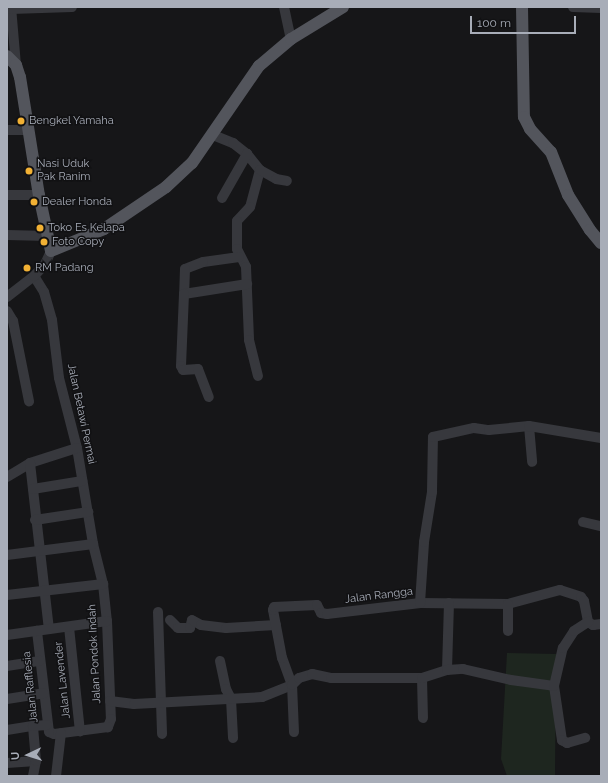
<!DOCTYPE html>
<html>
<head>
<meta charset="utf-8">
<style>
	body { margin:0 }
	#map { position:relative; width:608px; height:783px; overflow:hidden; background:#161618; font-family:Raleway,sans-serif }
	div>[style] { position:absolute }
	.green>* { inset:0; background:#1e261f }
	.minor>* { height:10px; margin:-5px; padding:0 5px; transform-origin:5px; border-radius:5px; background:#37383d }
	.major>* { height:12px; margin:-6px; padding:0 6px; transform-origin:6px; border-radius:6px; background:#53555c }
	.dots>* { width:11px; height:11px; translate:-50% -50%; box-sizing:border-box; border:2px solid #111113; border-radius:50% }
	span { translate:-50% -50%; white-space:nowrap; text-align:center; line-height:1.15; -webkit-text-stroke:3px #111113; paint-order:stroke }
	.poi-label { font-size:11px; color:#a8adb8 }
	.left { translate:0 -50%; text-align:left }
	.street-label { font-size:11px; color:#a8adb8 }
	.frame { position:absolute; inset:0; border:8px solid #a8adb8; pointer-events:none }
	.north { position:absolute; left:8px; top:735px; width:40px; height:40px; -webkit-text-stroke:3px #111113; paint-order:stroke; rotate:266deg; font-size:11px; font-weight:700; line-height:16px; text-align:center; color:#a8adb8 }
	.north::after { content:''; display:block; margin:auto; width:14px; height:18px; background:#a8adb8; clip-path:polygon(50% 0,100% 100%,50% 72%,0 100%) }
	.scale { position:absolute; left:470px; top:16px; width:106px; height:18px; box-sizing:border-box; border:2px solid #a8adb8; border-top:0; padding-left:5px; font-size:12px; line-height:14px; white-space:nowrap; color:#a8adb8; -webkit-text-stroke:3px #111113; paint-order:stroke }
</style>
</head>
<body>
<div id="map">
	<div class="green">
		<i style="clip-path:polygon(507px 653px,556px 654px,555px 776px,507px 776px,501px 759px)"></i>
	</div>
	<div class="minor">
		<i style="left:11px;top:7px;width:58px;rotate:85.1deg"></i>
		<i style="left:284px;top:7px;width:33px;rotate:78deg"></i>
		<i style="left:573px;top:7px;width:28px;rotate:2deg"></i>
		<i style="left:11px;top:9px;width:61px;rotate:-1.9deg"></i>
		<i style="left:7px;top:130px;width:21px"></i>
		<i style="left:213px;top:135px;width:22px;rotate:22deg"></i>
		<i style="left:233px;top:143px;width:18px;rotate:38deg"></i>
		<i style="left:247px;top:154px;width:21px;rotate:51deg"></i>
		<i style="left:260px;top:170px;width:38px;rotate:105deg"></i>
		<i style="left:250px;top:207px;width:19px;rotate:133deg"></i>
		<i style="left:237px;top:221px;width:28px;rotate:90deg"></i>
		<i style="left:237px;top:249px;width:20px;rotate:63deg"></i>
		<i style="left:246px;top:267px;width:73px;rotate:87.6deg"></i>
		<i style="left:249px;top:340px;width:37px;rotate:76deg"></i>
		<i style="left:260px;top:170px;width:18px;rotate:29deg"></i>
		<i style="left:276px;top:179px;width:11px;rotate:10deg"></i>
		<i style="left:7px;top:195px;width:32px"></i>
		<i style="left:222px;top:198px;width:51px;rotate:-60.4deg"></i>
		<i style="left:7px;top:235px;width:40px;rotate:1.4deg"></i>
		<i style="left:239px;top:257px;width:36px;rotate:172deg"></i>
		<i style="left:203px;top:262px;width:19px;rotate:159deg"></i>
		<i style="left:185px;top:269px;width:25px;rotate:92deg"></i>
		<i style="left:184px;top:294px;width:64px;rotate:-9deg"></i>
		<i style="left:34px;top:276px;width:19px;rotate:58deg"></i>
		<i style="left:44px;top:292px;width:29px;rotate:74deg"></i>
		<i style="left:52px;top:320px;width:58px;rotate:83.1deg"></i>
		<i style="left:59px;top:378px;width:72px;rotate:75.6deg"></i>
		<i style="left:77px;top:448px;width:97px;rotate:80.5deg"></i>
		<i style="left:93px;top:544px;width:41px;rotate:76deg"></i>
		<i style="left:103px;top:584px;width:37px;rotate:84deg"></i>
		<i style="left:107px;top:621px;width:98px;rotate:87.7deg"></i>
		<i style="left:111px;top:719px;width:9px;rotate:111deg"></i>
		<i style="left:108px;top:727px;width:54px;rotate:172.6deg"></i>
		<i style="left:54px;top:734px;width:5px;rotate:-158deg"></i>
		<i style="left:49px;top:732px;width:102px;rotate:-96.8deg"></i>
		<i style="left:184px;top:294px;width:72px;rotate:92.4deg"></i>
		<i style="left:181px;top:366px;width:4px;rotate:63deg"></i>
		<i style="left:183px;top:370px;width:15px;rotate:-4deg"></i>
		<i style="left:198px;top:369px;width:30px;rotate:69deg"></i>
		<i style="left:7px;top:297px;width:34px;rotate:-38deg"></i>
		<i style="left:34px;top:276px;width:16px;rotate:-47deg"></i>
		<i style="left:45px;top:264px;width:14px;rotate:-65deg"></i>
		<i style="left:7px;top:311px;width:12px;rotate:59deg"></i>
		<i style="left:13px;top:321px;width:82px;rotate:78.7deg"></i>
		<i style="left:529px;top:426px;width:36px;rotate:85deg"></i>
		<i style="left:30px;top:463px;width:49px;rotate:-17.7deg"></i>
		<i style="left:7px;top:477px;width:27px;rotate:-31deg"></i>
		<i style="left:30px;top:463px;width:167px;rotate:83.5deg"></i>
		<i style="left:33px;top:489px;width:50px;rotate:-9.3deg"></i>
		<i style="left:35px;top:520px;width:54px;rotate:-8.6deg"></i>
		<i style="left:583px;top:522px;width:18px;rotate:13deg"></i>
		<i style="left:7px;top:555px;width:87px;rotate:-7.3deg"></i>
		<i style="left:7px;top:595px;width:97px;rotate:-6.5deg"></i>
		<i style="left:420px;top:603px;width:88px;rotate:0.7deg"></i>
		<i style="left:508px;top:604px;width:54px;rotate:-15.1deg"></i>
		<i style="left:560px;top:590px;width:22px;rotate:18deg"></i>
		<i style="left:581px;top:597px;width:5px;rotate:53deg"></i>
		<i style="left:584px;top:601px;width:21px;rotate:79deg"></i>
		<i style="left:588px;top:622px;width:6px;rotate:31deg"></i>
		<i style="left:593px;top:625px;width:8px;rotate:-7deg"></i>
		<i style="left:508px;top:604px;width:27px;rotate:90deg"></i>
		<i style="left:158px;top:612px;width:122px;rotate:88.1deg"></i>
		<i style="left:170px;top:620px;width:11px;rotate:45deg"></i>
		<i style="left:178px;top:628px;width:12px"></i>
		<i style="left:190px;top:628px;width:8px;rotate:-76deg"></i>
		<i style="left:192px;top:620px;width:10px;rotate:29deg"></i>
		<i style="left:201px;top:625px;width:25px;rotate:7deg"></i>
		<i style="left:226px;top:628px;width:50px;rotate:-3.4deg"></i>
		<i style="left:69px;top:627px;width:105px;rotate:84deg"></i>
		<i style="left:7px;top:635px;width:101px;rotate:-8deg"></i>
		<i style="left:220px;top:661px;width:29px;rotate:78deg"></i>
		<i style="left:226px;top:689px;width:11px;rotate:63deg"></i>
		<i style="left:231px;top:699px;width:39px;rotate:87deg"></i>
		<i style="left:7px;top:666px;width:33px;rotate:-9deg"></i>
		<i style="left:447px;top:670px;width:67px;rotate:-88.3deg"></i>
		<i style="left:422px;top:678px;width:40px;rotate:88.6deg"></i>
		<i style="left:554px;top:686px;width:55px;rotate:81.6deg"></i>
		<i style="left:562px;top:740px;width:6px;rotate:31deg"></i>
		<i style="left:567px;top:743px;width:19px;rotate:-16deg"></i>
		<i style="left:7px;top:699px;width:37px;rotate:-9deg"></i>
		<i style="left:110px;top:701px;width:24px;rotate:7deg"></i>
		<i style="left:134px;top:704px;width:128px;rotate:-3.1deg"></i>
		<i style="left:262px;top:697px;width:32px;rotate:-22deg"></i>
		<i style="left:292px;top:685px;width:29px;rotate:-110deg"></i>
		<i style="left:282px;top:658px;width:49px;rotate:-100.6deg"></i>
		<i style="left:273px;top:610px;width:3px;rotate:-72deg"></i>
		<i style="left:274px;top:607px;width:43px;rotate:-2.7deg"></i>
		<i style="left:317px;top:605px;width:9px;rotate:63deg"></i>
		<i style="left:321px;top:613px;width:6px;rotate:9deg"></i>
		<i style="left:327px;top:614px;width:94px;rotate:-6.7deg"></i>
		<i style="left:420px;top:603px;width:61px;rotate:-86.2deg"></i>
		<i style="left:424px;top:542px;width:51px;rotate:-80.9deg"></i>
		<i style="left:432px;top:492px;width:55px;rotate:-89deg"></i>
		<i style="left:433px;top:437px;width:42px;rotate:-12.4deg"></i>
		<i style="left:474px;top:428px;width:15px;rotate:8deg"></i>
		<i style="left:489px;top:430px;width:40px;rotate:-5.7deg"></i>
		<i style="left:529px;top:426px;width:73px;rotate:9.5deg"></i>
		<i style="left:7px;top:730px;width:26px;rotate:-9deg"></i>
		<i style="left:294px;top:732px;width:47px;rotate:-92.4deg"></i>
		<i style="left:292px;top:685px;width:10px;rotate:-45deg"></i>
		<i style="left:299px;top:678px;width:14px;rotate:-17deg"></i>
		<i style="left:312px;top:674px;width:19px;rotate:12deg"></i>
		<i style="left:331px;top:678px;width:91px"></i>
		<i style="left:422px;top:678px;width:26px;rotate:-18deg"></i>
		<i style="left:447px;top:670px;width:16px;rotate:-4deg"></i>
		<i style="left:463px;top:669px;width:49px;rotate:12.9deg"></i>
		<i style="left:511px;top:680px;width:43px;rotate:7.9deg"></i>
		<i style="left:554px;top:686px;width:39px;rotate:-77deg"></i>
		<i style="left:563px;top:648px;width:20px;rotate:-57deg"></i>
		<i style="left:574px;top:631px;width:17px;rotate:-33deg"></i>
		<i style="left:7px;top:763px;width:29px;rotate:-4deg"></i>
		<i style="left:33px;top:776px;width:15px;rotate:-79deg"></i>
		<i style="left:36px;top:761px;width:35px;rotate:-95deg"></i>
		<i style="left:33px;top:726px;width:14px;rotate:-4deg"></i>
		<i style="left:56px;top:776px;width:43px;rotate:-83.4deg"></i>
	</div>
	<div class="major">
		<i style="left:522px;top:7px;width:110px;rotate:89deg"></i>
		<i style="left:524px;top:117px;width:13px;rotate:63deg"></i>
		<i style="left:530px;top:129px;width:31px;rotate:48deg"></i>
		<i style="left:551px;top:152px;width:46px;rotate:68.4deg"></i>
		<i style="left:568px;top:195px;width:41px;rotate:57.8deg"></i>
		<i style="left:590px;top:230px;width:17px;rotate:50deg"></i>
		<i style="left:7px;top:56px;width:13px;rotate:45deg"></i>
		<i style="left:16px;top:65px;width:13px;rotate:72deg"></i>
		<i style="left:20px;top:77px;width:120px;rotate:80.9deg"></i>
		<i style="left:39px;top:195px;width:57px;rotate:77.9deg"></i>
		<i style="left:51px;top:251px;width:57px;rotate:-22.5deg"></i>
		<i style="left:104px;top:229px;width:75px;rotate:-34.1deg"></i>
		<i style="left:166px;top:187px;width:35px;rotate:-43deg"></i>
		<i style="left:192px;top:163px;width:118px;rotate:-55.4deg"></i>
		<i style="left:259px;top:66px;width:42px;rotate:-40.2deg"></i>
		<i style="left:291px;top:39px;width:61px;rotate:-31.6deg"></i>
	</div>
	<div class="dots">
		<i style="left:21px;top:121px;background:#f2b134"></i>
		<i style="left:29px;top:171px;background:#f2b134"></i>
		<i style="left:34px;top:202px;background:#f2b134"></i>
		<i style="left:40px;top:228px;background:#f2b134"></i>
		<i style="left:44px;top:242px;background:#f2b134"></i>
		<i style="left:27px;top:268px;background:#f2b134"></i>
	</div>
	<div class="poi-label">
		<span class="left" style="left:29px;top:121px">Bengkel Yamaha</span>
		<span class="left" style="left:37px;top:171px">Nasi Uduk<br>Pak Ranim</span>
		<span class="left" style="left:42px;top:202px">Dealer Honda</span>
		<span class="left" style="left:48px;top:228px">Toko Es Kelapa</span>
		<span class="left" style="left:52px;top:242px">Foto Copy</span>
		<span class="left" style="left:35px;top:268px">RM Padang</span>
	</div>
	<div class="street-label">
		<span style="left:81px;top:414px;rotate:78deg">Jalan Betawi Permai</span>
		<span style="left:379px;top:596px;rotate:-7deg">Jalan Rangga</span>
		<span style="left:95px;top:654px;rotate:-93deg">Jalan Pondok Indah</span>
		<span style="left:63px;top:680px;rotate:-96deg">Jalan Lavender</span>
		<span style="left:31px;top:687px;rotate:-96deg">Jalan Rafflesia</span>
	</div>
	<div class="frame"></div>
	<div class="north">U</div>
	<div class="scale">100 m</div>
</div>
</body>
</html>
